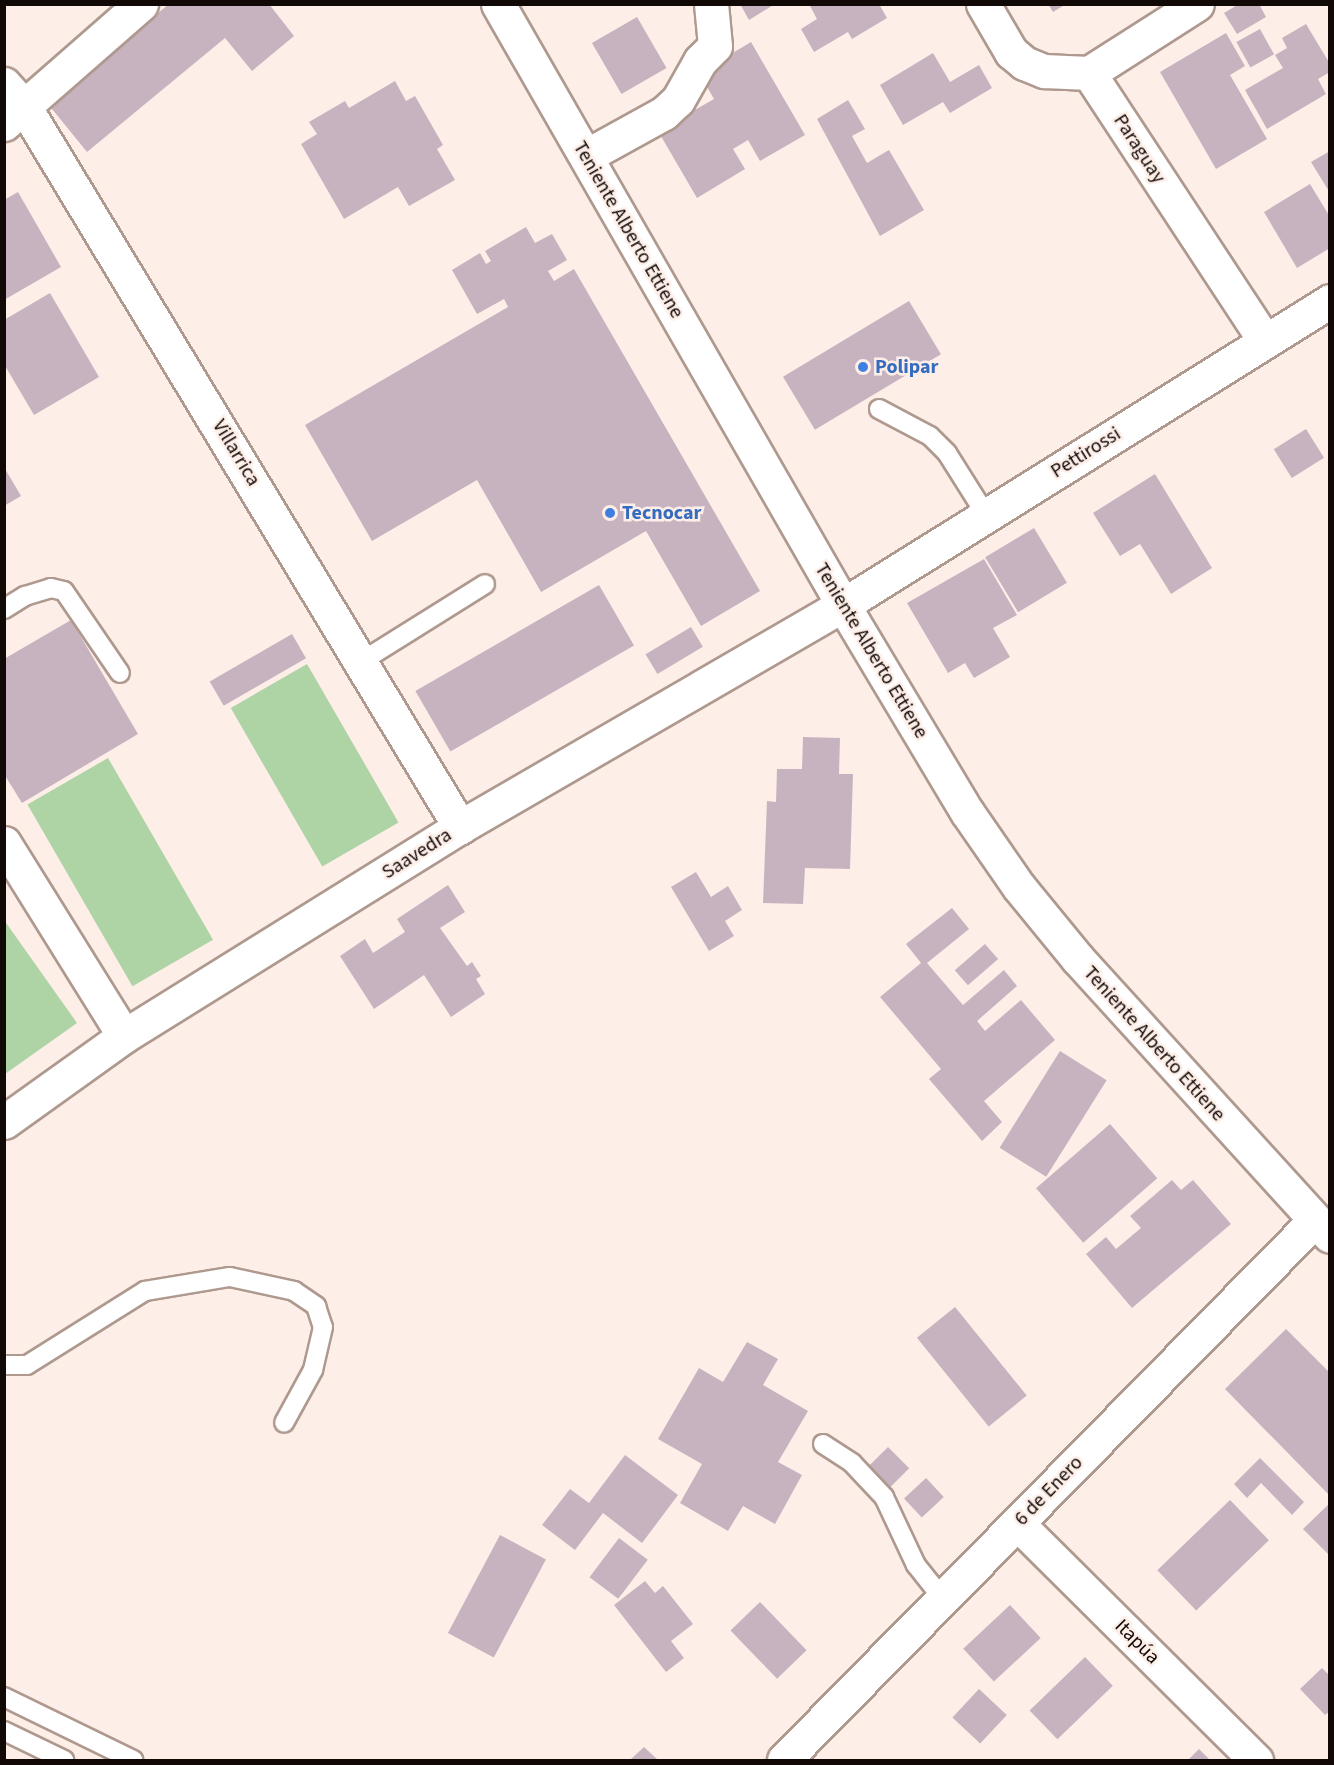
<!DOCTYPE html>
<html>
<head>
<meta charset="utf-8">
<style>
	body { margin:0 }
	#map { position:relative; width:1334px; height:1765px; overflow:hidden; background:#fdeee8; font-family:"Source Sans 3",sans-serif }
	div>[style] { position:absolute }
	.green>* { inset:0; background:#aed3a4; transform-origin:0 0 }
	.building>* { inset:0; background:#c7b3c0; transform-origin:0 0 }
	.roads { filter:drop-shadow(2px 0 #af998f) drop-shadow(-2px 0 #af998f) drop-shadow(0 2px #af998f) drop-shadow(0 -2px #af998f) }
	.lane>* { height:18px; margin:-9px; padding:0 9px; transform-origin:9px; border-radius:9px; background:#fff }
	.street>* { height:33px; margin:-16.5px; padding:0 16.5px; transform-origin:16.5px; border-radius:16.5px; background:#fff }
	.secondary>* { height:33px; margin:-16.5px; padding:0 16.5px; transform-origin:16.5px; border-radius:16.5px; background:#fff }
	.dots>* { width:16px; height:16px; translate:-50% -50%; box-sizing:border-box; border:3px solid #fdeee8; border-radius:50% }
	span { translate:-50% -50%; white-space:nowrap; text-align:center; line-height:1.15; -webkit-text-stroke:5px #fdeee8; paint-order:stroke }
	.street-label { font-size:20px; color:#110906 }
	.shop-label { font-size:20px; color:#366cbe; font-weight:700 }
	.left { translate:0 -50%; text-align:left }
	.frame { position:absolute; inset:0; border:6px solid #110906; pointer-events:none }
</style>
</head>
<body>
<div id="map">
	<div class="green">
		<i style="left:307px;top:664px;width:183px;height:88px;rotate:60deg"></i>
		<i style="left:108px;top:758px;width:210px;height:93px;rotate:60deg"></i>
		<i style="clip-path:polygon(4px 920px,77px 1023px,5px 1074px,4px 1074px)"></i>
	</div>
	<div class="building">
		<i style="clip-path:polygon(169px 4px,269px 4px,294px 36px,252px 71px,225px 38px,87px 152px,48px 104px)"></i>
		<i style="clip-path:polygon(740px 4px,775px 4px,749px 20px)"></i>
		<i style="clip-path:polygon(809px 4px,879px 4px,887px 18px,852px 39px,848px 32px,814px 52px,801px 29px,817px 19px)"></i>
		<i style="clip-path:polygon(1048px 4px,1066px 4px,1053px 12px)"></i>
		<i style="clip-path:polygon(1239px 4px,1259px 4px,1266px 17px,1237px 34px,1224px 13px)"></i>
		<i style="left:637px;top:17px;width:59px;height:52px;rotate:60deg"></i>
		<i style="clip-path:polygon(1306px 24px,1330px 64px,1330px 72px,1318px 79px,1326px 94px,1267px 129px,1245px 90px,1283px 68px,1275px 55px,1287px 48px,1282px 38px)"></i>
		<i style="left:1260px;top:29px;width:29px;height:27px;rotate:61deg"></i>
		<i style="clip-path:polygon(1226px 33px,1245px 66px,1230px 75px,1267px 139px,1216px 169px,1160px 72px)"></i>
		<i style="clip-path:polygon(751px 42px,805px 135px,760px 161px,748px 140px,733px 149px,745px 169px,697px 198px,658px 131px,714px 99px,699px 73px)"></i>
		<i style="clip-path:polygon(933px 53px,950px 82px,979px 65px,992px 88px,950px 113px,943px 102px,903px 125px,880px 85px)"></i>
		<i style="clip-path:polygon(395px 81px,406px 101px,415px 96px,443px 145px,437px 149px,455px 180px,409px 206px,398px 187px,344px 219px,301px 144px,317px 134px,309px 122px,345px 101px,349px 108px)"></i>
		<i style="clip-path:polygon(848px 100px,865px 129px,852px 136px,867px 163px,889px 150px,924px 210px,880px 236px,817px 119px)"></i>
		<i style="clip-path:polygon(1330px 151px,1330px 193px,1311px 162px)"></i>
		<i style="clip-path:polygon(1310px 184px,1330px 217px,1330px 248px,1297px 268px,1264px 212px)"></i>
		<i style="clip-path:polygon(18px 192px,61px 267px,4px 300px,4px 200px)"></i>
		<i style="clip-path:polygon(526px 227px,535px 243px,552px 234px,567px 260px,548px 271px,554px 281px,574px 269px,760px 591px,701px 626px,646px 531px,541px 592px,477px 480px,372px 541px,305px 425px,508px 307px,504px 299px,477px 314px,452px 270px,480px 253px,486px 264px,491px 261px,485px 251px)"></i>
		<i style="clip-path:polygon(50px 293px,99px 377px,34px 415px,4px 364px,4px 320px)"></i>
		<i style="left:909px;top:301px;width:62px;height:147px;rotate:59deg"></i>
		<i style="left:1306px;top:429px;width:34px;height:38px;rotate:58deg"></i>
		<i style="clip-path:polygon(4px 467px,21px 496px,4px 506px)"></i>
		<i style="clip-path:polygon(1155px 474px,1212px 568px,1171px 594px,1140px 544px,1120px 556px,1093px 513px)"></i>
		<i style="left:1034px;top:528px;width:64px;height:57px;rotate:59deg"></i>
		<i style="clip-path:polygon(984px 559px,1017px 615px,993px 628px,1010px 657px,974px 678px,965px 663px,948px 673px,907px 603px)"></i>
		<i style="left:599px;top:585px;width:70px;height:212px;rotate:60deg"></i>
		<i style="clip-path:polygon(71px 620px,138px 734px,22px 803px,4px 774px,4px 659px)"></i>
		<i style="left:691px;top:627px;width:23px;height:53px;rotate:59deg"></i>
		<i style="left:292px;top:634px;width:28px;height:95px;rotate:60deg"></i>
		<i style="clip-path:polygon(803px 737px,840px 738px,839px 774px,853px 774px,850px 869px,805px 868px,803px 904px,763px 903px,767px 801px,776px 802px,777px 769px,802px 769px)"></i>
		<i style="clip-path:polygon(696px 872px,711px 897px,728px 886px,742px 910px,725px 921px,734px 936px,709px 951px,671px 887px)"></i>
		<i style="clip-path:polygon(448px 885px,465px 912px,440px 928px,467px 966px,472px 962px,481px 976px,476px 979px,485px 994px,451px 1017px,424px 975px,374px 1009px,340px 956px,365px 939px,373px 953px,405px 932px,397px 919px)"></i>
		<i style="clip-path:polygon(952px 908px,969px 929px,927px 963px,963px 1005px,1004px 970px,1017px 986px,977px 1021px,985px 1031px,1021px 1000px,1055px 1040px,984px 1101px,1002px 1122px,982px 1141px,929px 1079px,941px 1069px,880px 997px,921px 963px,906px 944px)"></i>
		<i style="left:985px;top:944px;width:20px;height:40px;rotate:49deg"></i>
		<i style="left:1060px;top:1051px;width:55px;height:114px;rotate:32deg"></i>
		<i style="left:1110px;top:1124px;width:72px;height:98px;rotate:49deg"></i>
		<i style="clip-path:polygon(1172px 1180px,1181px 1190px,1193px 1180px,1231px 1224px,1132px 1308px,1086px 1254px,1106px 1237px,1116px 1249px,1141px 1228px,1130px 1216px)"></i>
		<i style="left:955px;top:1307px;width:114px;height:49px;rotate:51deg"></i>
		<i style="clip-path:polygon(1286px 1329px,1330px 1373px,1330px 1496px,1225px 1389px)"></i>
		<i style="clip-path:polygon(747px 1342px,778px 1359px,763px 1385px,808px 1411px,778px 1462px,802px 1475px,775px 1524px,743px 1506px,728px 1531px,680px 1503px,702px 1464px,658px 1439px,699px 1368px,723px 1382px)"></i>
		<i style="left:888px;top:1447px;width:30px;height:27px;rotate:45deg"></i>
		<i style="clip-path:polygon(625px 1455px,678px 1495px,642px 1543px,603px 1513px,575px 1550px,542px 1525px,570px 1489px,589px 1503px)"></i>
		<i style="clip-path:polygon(1260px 1458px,1304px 1502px,1292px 1515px,1261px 1483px,1247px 1498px,1234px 1484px)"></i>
		<i style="left:926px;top:1478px;width:26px;height:30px;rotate:47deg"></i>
		<i style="left:1230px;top:1500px;width:56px;height:101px;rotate:46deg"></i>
		<i style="clip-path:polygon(1330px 1503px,1330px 1556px,1303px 1529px)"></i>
		<i style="left:500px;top:1535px;width:52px;height:111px;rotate:28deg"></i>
		<i style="left:619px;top:1538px;width:36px;height:49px;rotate:37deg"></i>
		<i style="clip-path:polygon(645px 1581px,655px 1593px,663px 1586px,693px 1624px,671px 1641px,684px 1658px,666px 1672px,614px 1605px)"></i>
		<i style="left:760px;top:1602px;width:67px;height:41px;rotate:46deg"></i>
		<i style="left:1010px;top:1605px;width:45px;height:64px;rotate:47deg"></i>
		<i style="left:1085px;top:1657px;width:40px;height:77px;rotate:46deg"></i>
		<i style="clip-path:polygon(1322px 1668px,1330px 1676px,1330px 1711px,1325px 1715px,1300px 1689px)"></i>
		<i style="left:979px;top:1689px;width:38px;height:39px;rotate:43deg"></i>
		<i style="clip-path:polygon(644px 1747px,658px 1760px,630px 1760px)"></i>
		<i style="clip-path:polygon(1199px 1749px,1210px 1760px,1188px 1760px)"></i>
	</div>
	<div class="roads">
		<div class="lane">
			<i style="left:879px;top:409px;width:58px;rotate:27.9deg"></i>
			<i style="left:930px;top:436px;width:24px;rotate:45deg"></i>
			<i style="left:947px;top:453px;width:73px;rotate:57.8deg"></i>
			<i style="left:4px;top:609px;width:25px;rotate:-32deg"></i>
			<i style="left:25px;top:596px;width:27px;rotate:-17deg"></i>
			<i style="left:51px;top:588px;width:13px;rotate:13deg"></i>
			<i style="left:64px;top:591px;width:99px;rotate:55.7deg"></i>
			<i style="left:362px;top:661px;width:145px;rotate:-32deg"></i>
			<i style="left:4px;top:1365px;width:23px"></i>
			<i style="left:27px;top:1365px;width:139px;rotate:-32.1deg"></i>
			<i style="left:145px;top:1291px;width:86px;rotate:-9.4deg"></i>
			<i style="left:230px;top:1277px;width:66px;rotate:12.3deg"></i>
			<i style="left:294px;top:1291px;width:27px;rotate:34deg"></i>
			<i style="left:316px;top:1306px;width:22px;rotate:72deg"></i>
			<i style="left:323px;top:1327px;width:44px;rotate:103.1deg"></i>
			<i style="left:313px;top:1370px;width:60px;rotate:118.7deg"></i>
			<i style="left:823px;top:1444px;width:35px;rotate:33deg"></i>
			<i style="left:852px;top:1463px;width:47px;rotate:46.7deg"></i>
			<i style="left:884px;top:1497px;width:75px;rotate:64.8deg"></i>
			<i style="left:916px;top:1565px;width:43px;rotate:51.5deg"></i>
			<i style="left:4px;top:1697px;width:144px;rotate:26deg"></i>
			<i style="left:4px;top:1731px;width:67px;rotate:25.8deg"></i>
		</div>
		<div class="street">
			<i style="left:983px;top:4px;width:56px;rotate:59.7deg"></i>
			<i style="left:1011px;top:52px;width:17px;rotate:40deg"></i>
			<i style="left:1024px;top:63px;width:22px;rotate:22deg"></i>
			<i style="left:1044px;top:71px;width:45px;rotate:2.5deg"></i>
			<i style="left:1089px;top:73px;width:321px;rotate:56.7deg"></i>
			<i style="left:1089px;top:73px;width:128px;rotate:-32.6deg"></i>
			<i style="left:4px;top:84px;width:30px;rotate:48deg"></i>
			<i style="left:24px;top:106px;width:843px;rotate:58.84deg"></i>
			<i style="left:586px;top:156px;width:89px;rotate:-28.9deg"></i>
			<i style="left:664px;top:113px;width:19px;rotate:-43deg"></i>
			<i style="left:678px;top:100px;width:45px;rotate:-60.6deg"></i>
			<i style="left:700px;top:61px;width:21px;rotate:-45deg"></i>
			<i style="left:715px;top:46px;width:42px;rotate:-95.4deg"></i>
			<i style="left:4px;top:843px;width:227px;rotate:58.1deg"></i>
			<i style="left:4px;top:1122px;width:148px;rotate:-35.6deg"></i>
			<i style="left:124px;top:1036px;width:396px;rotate:-31.9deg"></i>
			<i style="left:460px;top:827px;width:443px;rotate:-30.1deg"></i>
			<i style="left:1017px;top:1523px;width:337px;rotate:44.8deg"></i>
		</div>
		<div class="secondary">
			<i style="left:498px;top:4px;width:693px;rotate:60.14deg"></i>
			<i style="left:843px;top:605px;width:241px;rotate:59.1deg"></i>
			<i style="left:967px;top:812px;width:91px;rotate:55.3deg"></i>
			<i style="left:1019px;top:887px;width:93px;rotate:50.7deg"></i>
			<i style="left:1078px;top:959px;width:374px;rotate:47.7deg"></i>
			<i style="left:4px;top:124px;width:182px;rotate:-41.2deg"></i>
			<i style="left:843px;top:605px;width:574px;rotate:-31.97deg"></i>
			<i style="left:784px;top:1760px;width:756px;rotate:-45.48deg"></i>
		</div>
	</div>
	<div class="dots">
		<i style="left:863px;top:367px;background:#3f7fe0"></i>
		<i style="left:610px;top:513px;background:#3f7fe0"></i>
	</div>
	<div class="street-label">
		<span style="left:1139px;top:149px;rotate:57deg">Paraguay</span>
		<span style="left:628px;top:230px;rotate:60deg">Teniente Alberto Ettiene</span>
		<span style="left:236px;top:453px;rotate:59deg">Villarrica</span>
		<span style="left:1086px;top:453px;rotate:-32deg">Pettirossi</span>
		<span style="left:871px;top:651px;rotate:59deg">Teniente Alberto Ettiene</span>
		<span style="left:417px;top:854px;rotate:-32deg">Saavedra</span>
		<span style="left:1154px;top:1044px;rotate:48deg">Teniente Alberto Ettiene</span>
		<span style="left:1049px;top:1491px;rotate:-46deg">6 de Enero</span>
		<span style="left:1137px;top:1642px;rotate:45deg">Itapúa</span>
	</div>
	<div class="shop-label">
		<span class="left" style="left:875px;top:367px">Polipar</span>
		<span class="left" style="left:622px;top:513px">Tecnocar</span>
	</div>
	<div class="frame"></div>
</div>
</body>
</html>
